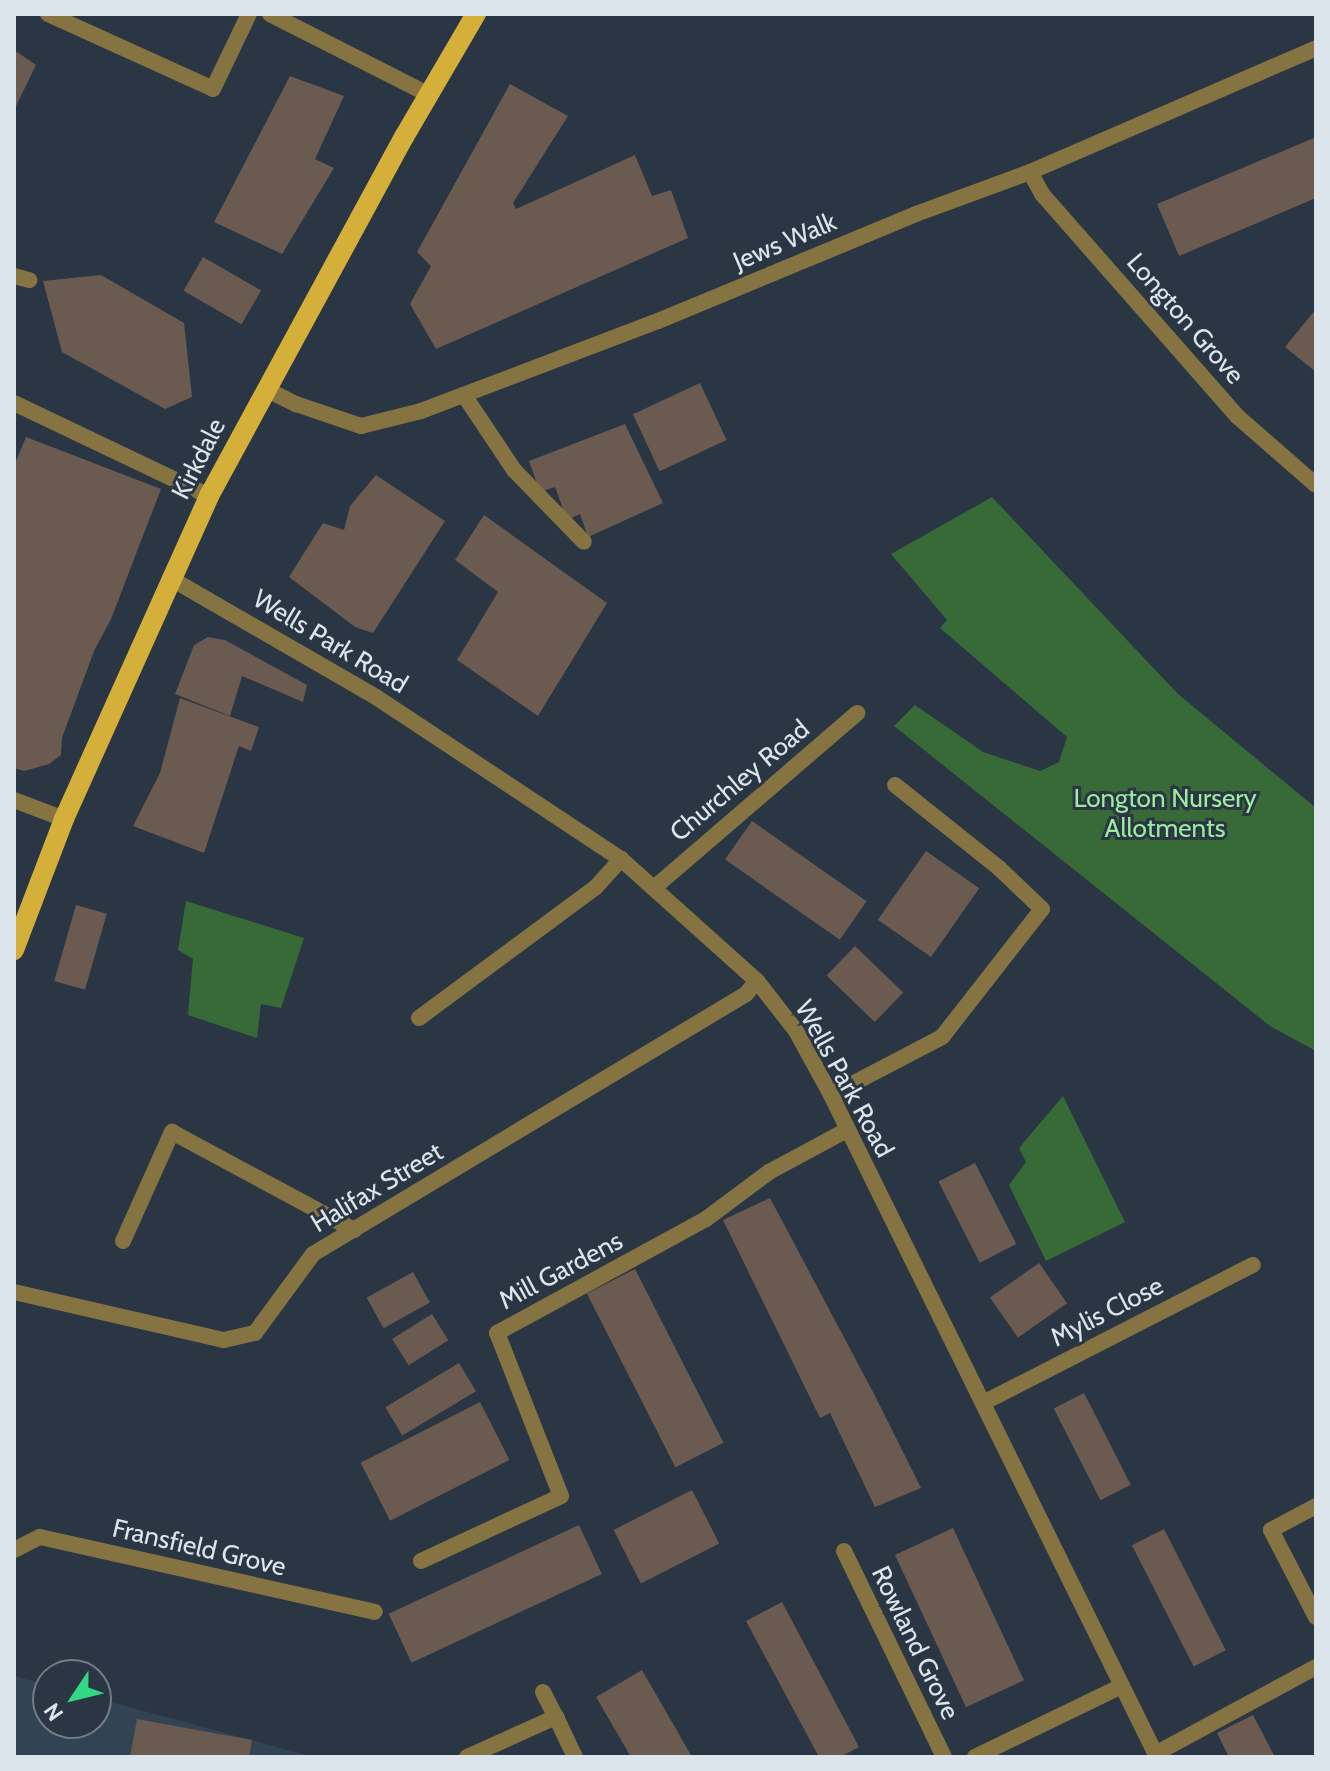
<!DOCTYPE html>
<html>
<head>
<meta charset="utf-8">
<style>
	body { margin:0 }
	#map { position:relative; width:1330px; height:1771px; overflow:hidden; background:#2a3643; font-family:Cabin,sans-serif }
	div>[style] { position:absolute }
	.built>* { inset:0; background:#324353 }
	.green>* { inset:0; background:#376a37 }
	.building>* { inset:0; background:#6b5a4f; transform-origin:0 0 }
	.service>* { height:16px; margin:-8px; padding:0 8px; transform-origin:8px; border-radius:8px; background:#857341 }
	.minor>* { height:16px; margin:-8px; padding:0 8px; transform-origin:8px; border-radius:8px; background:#857341 }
	.tertiary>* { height:16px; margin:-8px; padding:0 8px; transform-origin:8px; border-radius:8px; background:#857341 }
	.primary>* { height:20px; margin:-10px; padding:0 10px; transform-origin:10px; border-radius:10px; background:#d4af3a }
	span { translate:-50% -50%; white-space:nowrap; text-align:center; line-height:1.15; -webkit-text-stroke:6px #2a3643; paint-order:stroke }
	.street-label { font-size:26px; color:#dce4ec }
	.park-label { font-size:26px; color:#9deb9d }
	.frame { position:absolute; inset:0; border:16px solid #dce4ec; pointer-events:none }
	.north { position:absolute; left:32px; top:1659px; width:80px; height:80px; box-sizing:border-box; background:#2a3643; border:2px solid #717c87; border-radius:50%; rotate:235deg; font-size:22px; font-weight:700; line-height:32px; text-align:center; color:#dce4ec }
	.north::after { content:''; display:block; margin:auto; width:28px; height:36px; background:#33d882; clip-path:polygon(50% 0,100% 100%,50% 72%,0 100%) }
</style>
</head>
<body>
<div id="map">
	<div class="built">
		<i style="clip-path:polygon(14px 1676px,48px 1685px,48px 1723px,96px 1723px,96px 1698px,314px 1757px,14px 1757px)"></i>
	</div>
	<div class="green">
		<i style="clip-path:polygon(992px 497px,1178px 694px,1316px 808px,1316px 1051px,1270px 1026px,894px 726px,915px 705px,983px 752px,1040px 771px,1059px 762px,1067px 737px,940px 628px,947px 620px,891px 554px)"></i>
		<i style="clip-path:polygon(186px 901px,304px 938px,281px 1008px,261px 1004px,257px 1038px,188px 1015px,193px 959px,178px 950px)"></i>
		<i style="clip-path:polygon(1063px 1096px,1125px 1222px,1046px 1261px,1009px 1185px,1026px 1162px,1019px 1148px)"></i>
	</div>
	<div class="building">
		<i style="clip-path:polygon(14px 50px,36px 65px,16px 106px,14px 105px)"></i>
		<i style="clip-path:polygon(290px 76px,344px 96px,315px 159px,334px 168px,282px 254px,214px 222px)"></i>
		<i style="clip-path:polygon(510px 84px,568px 116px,513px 203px,516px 209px,635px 155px,652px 196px,671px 190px,688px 238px,436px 349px,410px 304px,431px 266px,417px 252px)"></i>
		<i style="clip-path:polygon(1316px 137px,1316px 198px,1179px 256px,1157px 204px)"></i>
		<i style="left:203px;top:257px;width:67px;height:39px;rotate:30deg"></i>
		<i style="clip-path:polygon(101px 275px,184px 323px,192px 397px,165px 409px,62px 352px,43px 281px)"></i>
		<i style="clip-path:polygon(1316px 309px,1316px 372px,1285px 347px)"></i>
		<i style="left:700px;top:383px;width:63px;height:74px;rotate:65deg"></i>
		<i style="clip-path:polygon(625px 424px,663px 503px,588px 537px,580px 514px,567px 520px,555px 487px,540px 492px,529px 461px)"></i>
		<i style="clip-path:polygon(26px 437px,161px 489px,111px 619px,94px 651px,62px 738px,61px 755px,49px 764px,24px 771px,14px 768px,14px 466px)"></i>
		<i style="clip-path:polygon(376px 475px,445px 521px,373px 633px,355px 627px,289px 577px,323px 523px,344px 530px,350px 506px)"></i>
		<i style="clip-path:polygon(484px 515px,607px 603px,538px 716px,457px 660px,498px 592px,455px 560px)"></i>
		<i style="clip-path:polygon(208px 637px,225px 640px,307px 685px,303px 702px,242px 676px,230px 716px,175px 694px,194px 645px)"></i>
		<i style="clip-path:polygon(180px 698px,259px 727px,251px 751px,239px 746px,204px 853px,133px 826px,160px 773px)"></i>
		<i style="left:752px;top:821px;width:140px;height:47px;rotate:35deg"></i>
		<i style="left:926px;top:851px;width:65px;height:84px;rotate:35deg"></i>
		<i style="left:76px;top:905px;width:32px;height:79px;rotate:16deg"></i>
		<i style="left:855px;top:946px;width:67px;height:41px;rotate:44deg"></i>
		<i style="left:975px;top:1163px;width:91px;height:41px;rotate:63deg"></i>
		<i style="clip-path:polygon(770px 1198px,873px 1392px,921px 1488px,875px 1507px,830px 1413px,820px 1418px,723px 1220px)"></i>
		<i style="left:1039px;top:1263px;width:49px;height:60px;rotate:55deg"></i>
		<i style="left:635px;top:1269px;width:195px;height:54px;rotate:63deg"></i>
		<i style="left:413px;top:1272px;width:35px;height:53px;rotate:61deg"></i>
		<i style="left:432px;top:1314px;width:31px;height:47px;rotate:58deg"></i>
		<i style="left:459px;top:1363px;width:33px;height:86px;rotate:59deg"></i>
		<i style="left:1084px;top:1393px;width:103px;height:34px;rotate:63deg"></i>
		<i style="left:480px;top:1402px;width:65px;height:134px;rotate:63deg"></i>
		<i style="left:692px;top:1490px;width:60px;height:88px;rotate:63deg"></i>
		<i style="left:579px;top:1525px;width:54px;height:210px;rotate:65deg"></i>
		<i style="left:953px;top:1528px;width:168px;height:64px;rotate:65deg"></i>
		<i style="left:1164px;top:1529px;width:136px;height:36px;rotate:63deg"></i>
		<i style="clip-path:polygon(782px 1602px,859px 1747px,840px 1757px,819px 1757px,746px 1621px)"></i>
		<i style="clip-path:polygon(642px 1670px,692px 1757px,631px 1757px,596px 1697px)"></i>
		<i style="clip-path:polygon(1253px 1715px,1275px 1757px,1229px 1757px,1217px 1733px)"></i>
		<i style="clip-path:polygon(137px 1719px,252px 1740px,249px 1757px,130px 1757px)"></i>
	</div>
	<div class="service">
		<i style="left:48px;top:14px;width:181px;rotate:24.4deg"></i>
		<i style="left:213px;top:89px;width:83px;rotate:-64.4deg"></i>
		<i style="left:270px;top:14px;width:177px;rotate:26.9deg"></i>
		<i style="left:14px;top:276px;width:16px;rotate:15deg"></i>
		<i style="left:464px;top:395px;width:90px;rotate:56.3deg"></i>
		<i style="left:514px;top:470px;width:100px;rotate:45.8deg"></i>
		<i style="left:419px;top:1018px;width:220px;rotate:-36.5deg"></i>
		<i style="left:596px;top:887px;width:38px;rotate:-48deg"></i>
		<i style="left:123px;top:1241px;width:120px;rotate:-65.8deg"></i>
		<i style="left:172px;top:1132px;width:207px;rotate:28.3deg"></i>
	</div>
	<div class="minor">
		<i style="left:1030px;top:172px;width:25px;rotate:61deg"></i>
		<i style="left:1042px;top:194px;width:297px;rotate:48.7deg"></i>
		<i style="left:1238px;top:417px;width:103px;rotate:41.1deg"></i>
		<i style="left:14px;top:403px;width:216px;rotate:25.5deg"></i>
		<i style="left:14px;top:800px;width:53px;rotate:20.8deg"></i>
		<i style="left:655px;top:887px;width:267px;rotate:-40.7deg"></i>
		<i style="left:831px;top:1095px;width:125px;rotate:-27.6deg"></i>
		<i style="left:942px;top:1037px;width:162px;rotate:-52deg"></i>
		<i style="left:1042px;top:909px;width:59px;rotate:-136.4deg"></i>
		<i style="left:999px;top:868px;width:133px;rotate:-141.4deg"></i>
		<i style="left:14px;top:1292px;width:215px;rotate:12.9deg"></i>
		<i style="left:224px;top:1340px;width:32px;rotate:-13deg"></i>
		<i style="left:255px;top:1333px;width:98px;rotate:-53.7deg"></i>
		<i style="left:313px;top:1254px;width:505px;rotate:-30.98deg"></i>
		<i style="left:746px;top:994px;width:17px;rotate:-50deg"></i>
		<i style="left:983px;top:1403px;width:303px;rotate:-27.1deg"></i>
		<i style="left:1316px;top:1506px;width:51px;rotate:151.9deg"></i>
		<i style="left:1271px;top:1530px;width:98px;rotate:62.7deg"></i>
		<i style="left:14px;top:1550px;width:29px;rotate:-27deg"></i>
		<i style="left:40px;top:1537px;width:343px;rotate:12.6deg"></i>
		<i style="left:844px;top:1551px;width:229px;rotate:64.1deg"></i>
		<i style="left:421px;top:1561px;width:154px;rotate:-24.9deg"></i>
		<i style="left:561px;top:1496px;width:175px;rotate:-111.4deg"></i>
		<i style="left:497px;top:1333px;width:238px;rotate:-28.6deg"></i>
		<i style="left:706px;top:1219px;width:79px;rotate:-36.7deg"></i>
		<i style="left:769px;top:1172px;width:89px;rotate:-28.3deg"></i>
		<i style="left:543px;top:1692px;width:28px;rotate:63deg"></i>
		<i style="left:1155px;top:1754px;width:183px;rotate:-28.4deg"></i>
		<i style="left:467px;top:1757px;width:98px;rotate:-24.2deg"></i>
		<i style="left:556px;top:1717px;width:44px;rotate:64.6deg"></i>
		<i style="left:975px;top:1757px;width:163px;rotate:-25.8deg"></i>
	</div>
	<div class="tertiary">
		<i style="left:266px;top:389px;width:34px;rotate:27deg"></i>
		<i style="left:296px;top:404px;width:69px;rotate:18.7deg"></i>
		<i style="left:361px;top:426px;width:62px;rotate:-14deg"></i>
		<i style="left:421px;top:411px;width:254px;rotate:-20.8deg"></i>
		<i style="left:658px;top:321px;width:279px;rotate:-22.5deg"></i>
		<i style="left:916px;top:214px;width:121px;rotate:-20.2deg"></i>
		<i style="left:1030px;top:172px;width:312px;rotate:-23.4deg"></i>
		<i style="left:170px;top:578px;width:238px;rotate:30deg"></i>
		<i style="left:376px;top:697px;width:294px;rotate:33.5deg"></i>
		<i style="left:621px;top:859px;width:183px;rotate:41.9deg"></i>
		<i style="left:757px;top:981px;width:63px;rotate:52deg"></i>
		<i style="left:796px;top:1031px;width:73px;rotate:61.3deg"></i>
		<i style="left:831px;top:1095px;width:738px;rotate:63.78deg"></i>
	</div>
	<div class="primary">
		<i style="left:14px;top:950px;width:140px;rotate:-69.1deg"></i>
		<i style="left:64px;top:819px;width:354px;rotate:-65.8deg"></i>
		<i style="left:209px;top:496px;width:409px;rotate:-61.5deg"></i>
		<i style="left:404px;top:137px;width:143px;rotate:-59.7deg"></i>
	</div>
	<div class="street-label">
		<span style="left:785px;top:242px;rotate:-23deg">Jews Walk</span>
		<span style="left:1185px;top:319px;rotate:49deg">Longton Grove</span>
		<span style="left:199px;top:459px;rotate:-63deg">Kirkdale</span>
		<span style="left:330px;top:642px;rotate:31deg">Wells Park Road</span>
		<span style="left:740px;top:781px;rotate:-40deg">Churchley Road</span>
		<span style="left:844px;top:1079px;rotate:61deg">Wells Park Road</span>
		<span style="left:377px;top:1188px;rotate:-31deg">Halifax Street</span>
		<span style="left:561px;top:1271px;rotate:-28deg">Mill Gardens</span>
		<span style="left:1107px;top:1312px;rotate:-27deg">Mylis Close</span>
		<span style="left:199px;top:1548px;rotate:13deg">Fransfield Grove</span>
		<span style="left:915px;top:1643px;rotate:64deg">Rowland Grove</span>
	</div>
	<div class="park-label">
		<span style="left:1165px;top:814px">Longton Nursery<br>Allotments</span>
	</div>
	<div class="frame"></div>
	<div class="north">N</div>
</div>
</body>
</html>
